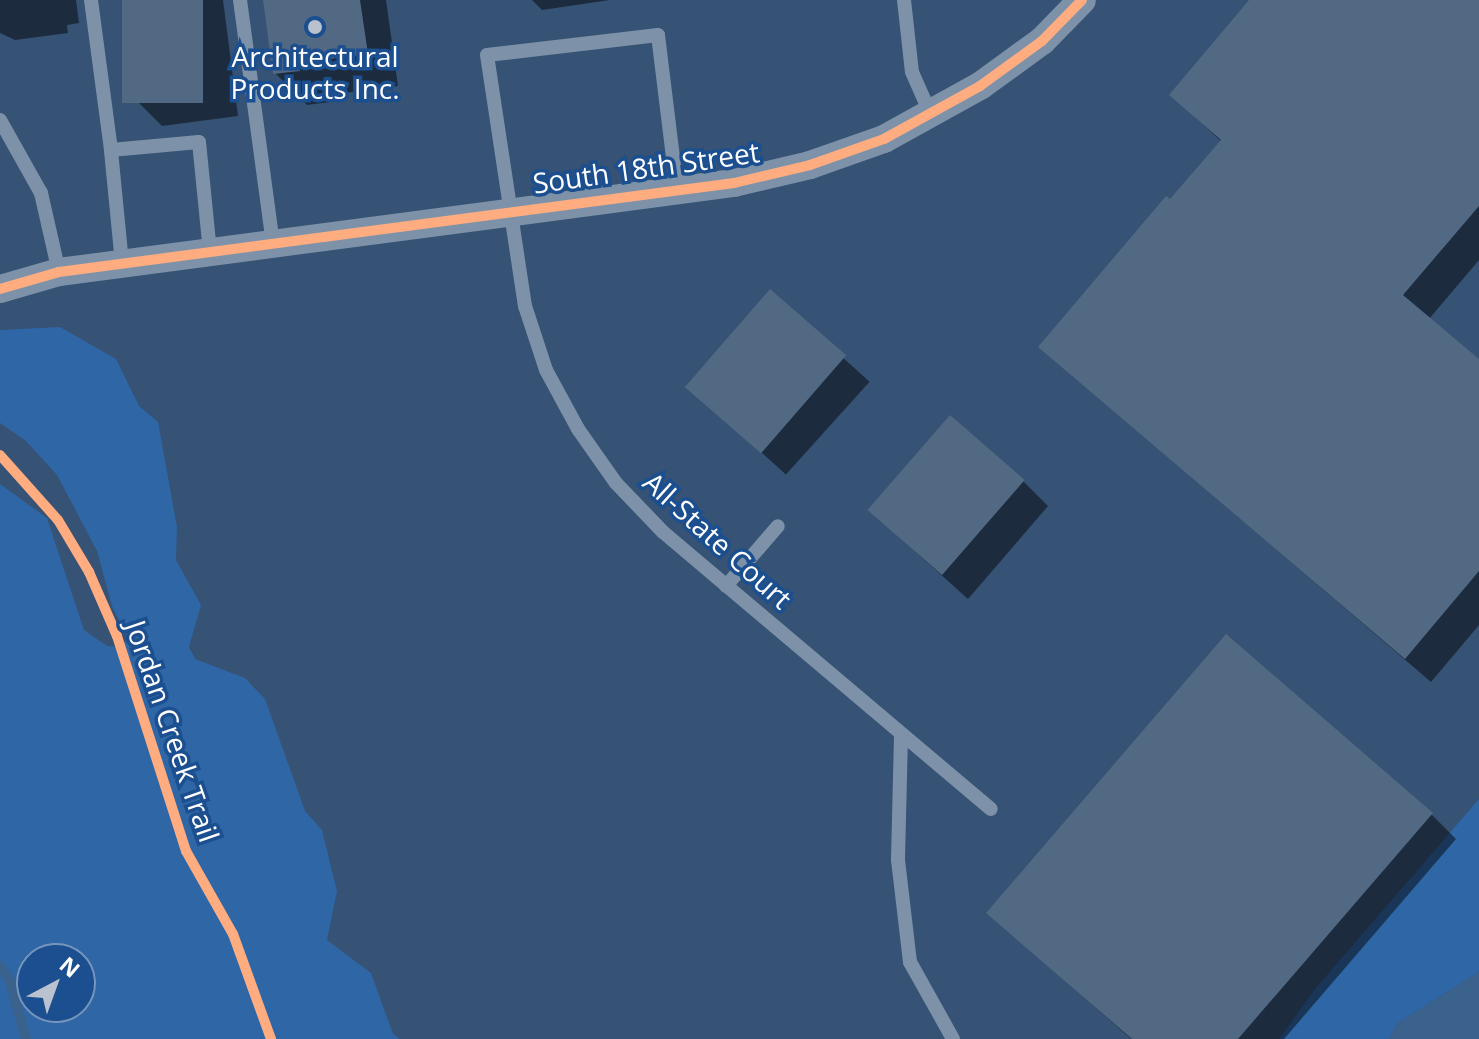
<!DOCTYPE html>
<html>
<head>
<meta charset="utf-8">
<style>
	body { margin:0 }
	#map { position:relative; width:1479px; height:1039px; overflow:hidden; background:#365274; font-family:"Open Sans",sans-serif }
	div>[style] { position:absolute }
	.green>* { inset:0; background:#2f66a5 }
	.water>* { inset:0; background:#3b618d }
	.shadow>* { inset:0; background:#0007; transform-origin:0 0 }
	.stream>* { height:10px; margin:-5px; padding:0 5px; transform-origin:5px; border-radius:5px; background:#3b618d }
	.building>* { inset:0; background:#526984; transform-origin:0 0 }
	.lane>* { height:14px; margin:-7px; padding:0 7px; transform-origin:7px; border-radius:7px; background:#7d92a8 }
	.street>* { height:28px; margin:-14px; padding:0 14px; transform-origin:14px; border-radius:14px; background:#7d92a8 }
	.cycleway>* { height:10px; margin:-5px; padding:0 5px; transform-origin:5px; border-radius:5px; background:#ffac80 }
	.dots>* { width:22px; height:22px; translate:-50% -50%; box-sizing:border-box; border:4px solid #1b4f8f; border-radius:50% }
	span { translate:-50% -50%; white-space:nowrap; text-align:center; line-height:1.15; -webkit-text-stroke:7px #1b4f8f; paint-order:stroke }
	.poi-label { font-size:28px; color:#fff }
	.street-label { font-size:28px; color:#fff }
	.north { position:absolute; left:16px; top:943px; width:80px; height:80px; box-sizing:border-box; background:#1b4f8f; border:2px solid #7695bc; border-radius:50%; rotate:41deg; font-size:22px; font-weight:700; line-height:32px; text-align:center; color:#fff }
	.north::after { content:''; display:block; margin:auto; width:28px; height:36px; background:#b9c2ce; clip-path:polygon(50% 0,100% 100%,50% 72%,0 100%) }
</style>
</head>
<body>
<div id="map">
	<div class="green">
		<i style="clip-path:polygon(evenodd,60px 327px,116px 359px,139px 406px,158px 422px,177px 527px,176px 560px,201px 605px,189px 647px,195px 659px,245px 678px,265px 699px,305px 811px,322px 830px,337px 891px,327px 940px,371px 973px,393px 1034px,400px 1039px,0 1039px,0 484px,47px 518px,84px 630px,107px 646px,121px 647px,128px 639px,112px 606px,97px 551px,57px 475px,26px 441px,0 423px,0 330px,60px 327px,80px 959px,80px 1007px,32px 1007px,32px 959px,80px 959px)"></i>
		<i style="clip-path:polygon(1479px 799px,1479px 972px,1398px 1023px,1389px 1039px,1279px 1039px,1315px 989px)"></i>
	</div>
	<div class="water">
		<i style="clip-path:polygon(1479px 972px,1479px 1039px,1389px 1039px,1398px 1023px)"></i>
	</div>
	<div class="shadow">
		<i style="clip-path:polygon(0 0,76px 0,79px 23px,67px 25px,68px 33px,15px 40px,0 33px)"></i>
		<i style="clip-path:polygon(124px 0,223px 0,238px 116px,162px 126px,137px 101px)"></i>
		<i style="clip-path:polygon(265px 0,386px 0,398px 86px,329px 95px,330px 102px,307px 105px,275px 73px)"></i>
		<i style="clip-path:polygon(532px 0,610px 0,542px 10px)"></i>
		<i style="clip-path:polygon(1250px 0,1479px 0,1479px 260px,1429px 319px,1479px 362px,1479px 625px,1431px 682px,1040px 347px,1222px 142px,1171px 95px)"></i>
		<i style="left:770px;top:292px;width:134px;height:125px;rotate:42deg"></i>
		<i style="clip-path:polygon(1023px 481px,1048px 506px,968px 599px,870px 511px)"></i>
		<i style="clip-path:polygon(1431px 814px,1456px 839px,1284px 1039px,1131px 1039px,989px 913px)"></i>
	</div>
	<div class="stream">
		<i style="left:0;top:966px;width:18px;rotate:56deg"></i>
		<i style="left:10px;top:981px;width:60px;rotate:74.6deg"></i>
	</div>
	<div class="building">
		<i style="left:122px;top:0;width:81px;height:103px"></i>
		<i style="clip-path:polygon(263px 0,360px 0,368px 54px,298px 63px,300px 71px,273px 74px)"></i>
		<i style="clip-path:polygon(1249px 0,1479px 0,1479px 206px,1403px 295px,1479px 359px,1479px 571px,1405px 659px,1038px 347px,1166px 196px,1170px 199px,1221px 140px,1169px 95px)"></i>
		<i style="left:770px;top:289px;width:101px;height:130px;rotate:41deg"></i>
		<i style="left:950px;top:415px;width:99px;height:126px;rotate:41deg"></i>
		<i style="clip-path:polygon(1226px 634px,1433px 813px,1238px 1039px,1132px 1039px,986px 913px)"></i>
	</div>
	<div class="lane">
		<i style="left:91px;top:0;width:151px;rotate:82.4deg"></i>
		<i style="left:240px;top:0;width:245px;rotate:82.3deg"></i>
		<i style="left:904px;top:0;width:72px;rotate:83.7deg"></i>
		<i style="left:912px;top:72px;width:47px;rotate:66.2deg"></i>
		<i style="left:0;top:120px;width:84px;rotate:60.7deg"></i>
		<i style="left:41px;top:193px;width:81px;rotate:77.2deg"></i>
		<i style="left:677px;top:190px;width:156px;rotate:-97deg"></i>
		<i style="left:658px;top:35px;width:172px;rotate:173.3deg"></i>
		<i style="left:487px;top:55px;width:254px;rotate:81.4deg"></i>
		<i style="left:525px;top:306px;width:67px;rotate:71.8deg"></i>
		<i style="left:546px;top:370px;width:67px;rotate:61.5deg"></i>
		<i style="left:578px;top:429px;width:66px;rotate:54.9deg"></i>
		<i style="left:616px;top:483px;width:68px;rotate:46.2deg"></i>
		<i style="left:663px;top:532px;width:429px;rotate:40.2deg"></i>
		<i style="left:122px;top:263px;width:114px;rotate:-95.6deg"></i>
		<i style="left:111px;top:150px;width:88px;rotate:-5.2deg"></i>
		<i style="left:199px;top:142px;width:111px;rotate:84.3deg"></i>
		<i style="left:726px;top:586px;width:79px;rotate:-49.1deg"></i>
		<i style="left:901px;top:736px;width:124px;rotate:91.4deg"></i>
		<i style="left:898px;top:860px;width:103px;rotate:83.3deg"></i>
		<i style="left:910px;top:962px;width:88px;rotate:60.8deg"></i>
	</div>
	<div class="street">
		<i style="left:0;top:289px;width:61px;rotate:-16.1deg"></i>
		<i style="left:59px;top:272px;width:681px;rotate:-7.51deg"></i>
		<i style="left:734px;top:183px;width:78px;rotate:-13.3deg"></i>
		<i style="left:810px;top:165px;width:78px;rotate:-19.4deg"></i>
		<i style="left:884px;top:139px;width:110px;rotate:-28.9deg"></i>
		<i style="left:980px;top:86px;width:77px;rotate:-36deg"></i>
		<i style="left:1042px;top:41px;width:57px;rotate:-45.7deg"></i>
	</div>
	<div class="cycleway">
		<i style="left:0;top:289px;width:61px;rotate:-16.1deg"></i>
		<i style="left:59px;top:272px;width:681px;rotate:-7.51deg"></i>
		<i style="left:734px;top:183px;width:78px;rotate:-13.3deg"></i>
		<i style="left:810px;top:165px;width:78px;rotate:-19.4deg"></i>
		<i style="left:884px;top:139px;width:110px;rotate:-28.9deg"></i>
		<i style="left:980px;top:86px;width:77px;rotate:-36deg"></i>
		<i style="left:1042px;top:41px;width:57px;rotate:-45.7deg"></i>
		<i style="left:0;top:455px;width:87px;rotate:48.3deg"></i>
		<i style="left:58px;top:520px;width:61px;rotate:59.2deg"></i>
		<i style="left:89px;top:572px;width:70px;rotate:66.4deg"></i>
		<i style="left:117px;top:636px;width:226px;rotate:72.2deg"></i>
		<i style="left:186px;top:851px;width:95px;rotate:60.5deg"></i>
		<i style="left:233px;top:934px;width:112px;rotate:70.1deg"></i>
	</div>
	<div class="dots">
		<i style="left:315px;top:27px;background:#b9c2ce"></i>
	</div>
	<div class="poi-label">
		<span style="left:315px;top:72px">Architectural<br>Products Inc.</span>
	</div>
	<div class="street-label">
		<span style="left:646px;top:167px;rotate:-8deg">South 18th Street</span>
		<span style="left:718px;top:540px;rotate:42deg">All-State Court</span>
		<span style="left:173px;top:731px;rotate:71deg">Jordan Creek Trail</span>
	</div>
	<div class="north">N</div>
</div>
</body>
</html>
